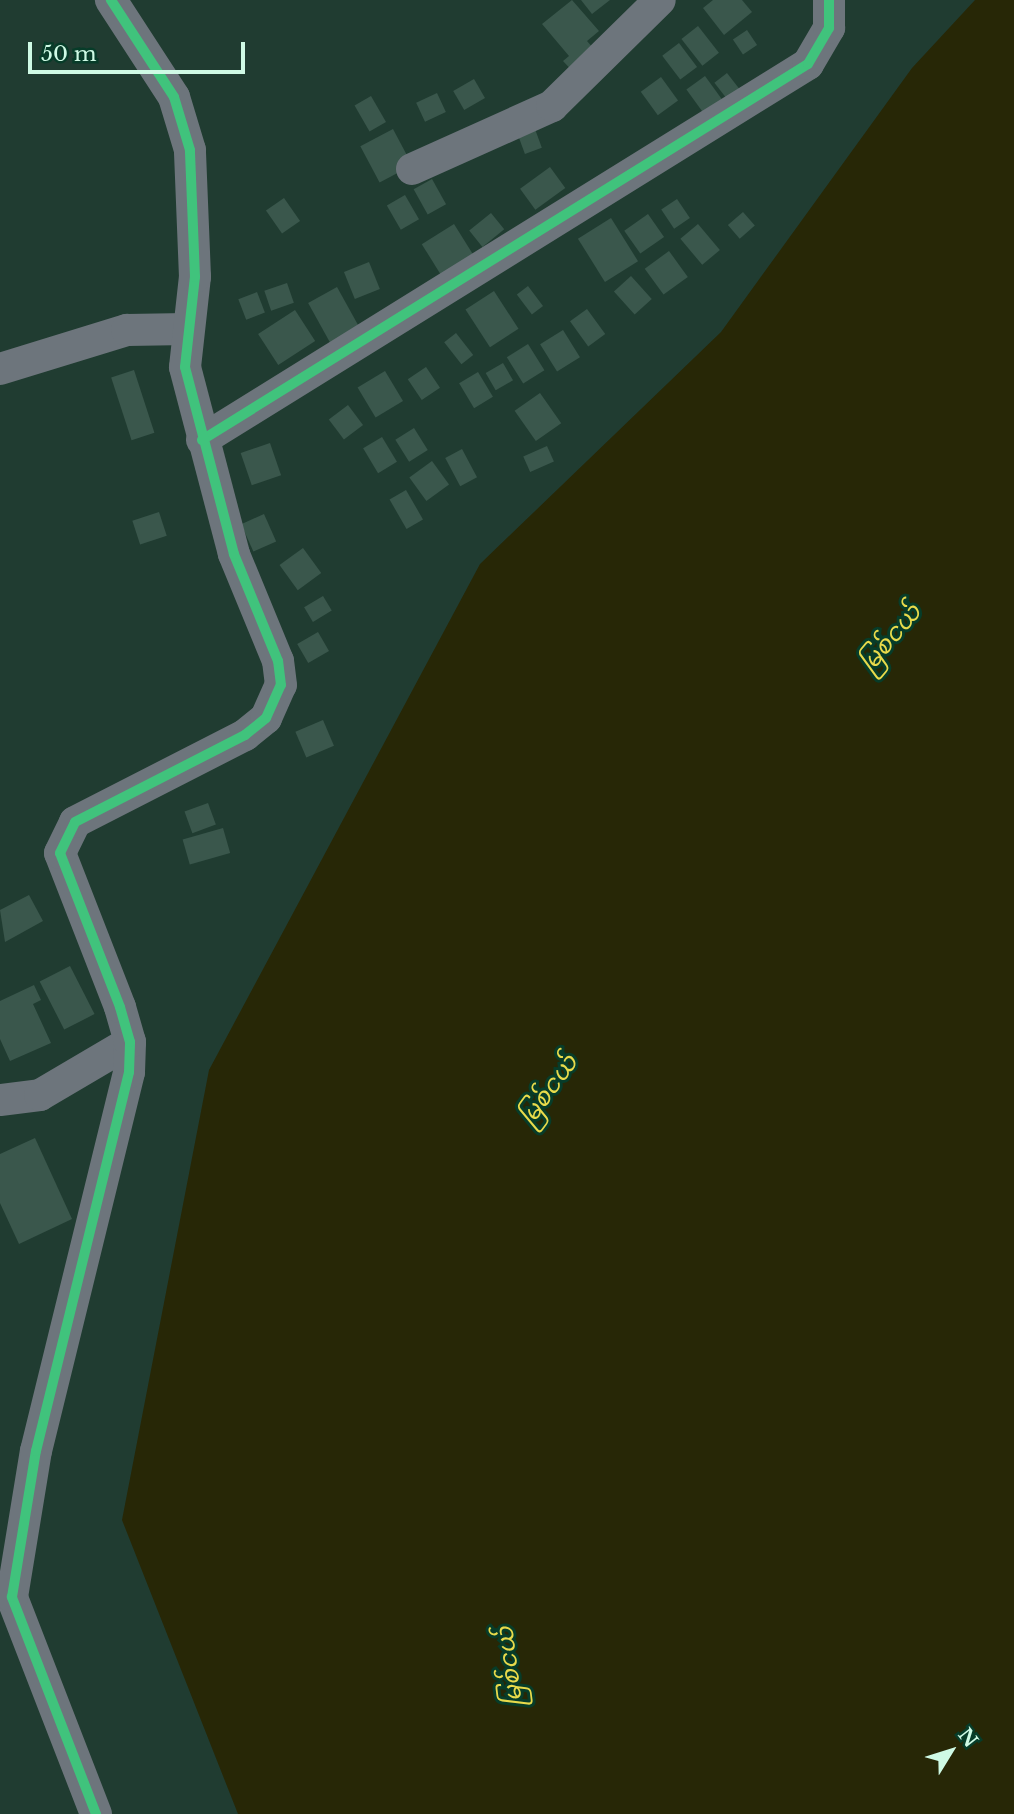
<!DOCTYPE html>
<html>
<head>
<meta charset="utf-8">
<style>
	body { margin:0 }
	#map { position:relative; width:1014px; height:1814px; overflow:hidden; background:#203c31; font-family:"Libre Baskerville","Noto Sans Myanmar",serif }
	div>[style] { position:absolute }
	.water>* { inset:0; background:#272706 }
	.building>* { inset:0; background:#3a574c; transform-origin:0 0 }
	.minor>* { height:32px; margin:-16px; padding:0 16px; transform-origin:16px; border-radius:16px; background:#6d757c }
	.cycleway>* { height:10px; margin:-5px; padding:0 5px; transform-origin:5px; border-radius:5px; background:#40c37c }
	span { translate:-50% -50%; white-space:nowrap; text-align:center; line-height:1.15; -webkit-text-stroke:6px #073c29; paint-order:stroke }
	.water-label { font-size:24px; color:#e8da4b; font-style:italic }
	.north { position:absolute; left:916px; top:1716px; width:70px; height:70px; -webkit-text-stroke:5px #073c29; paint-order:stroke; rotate:52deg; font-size:19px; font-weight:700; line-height:28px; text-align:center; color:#cffae5 }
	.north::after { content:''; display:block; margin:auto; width:24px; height:32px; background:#cffae5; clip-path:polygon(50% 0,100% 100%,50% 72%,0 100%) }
	.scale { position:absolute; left:28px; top:42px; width:217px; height:32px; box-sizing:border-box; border:4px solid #cffae5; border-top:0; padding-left:9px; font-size:21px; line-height:24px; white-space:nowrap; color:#cffae5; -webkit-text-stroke:5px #073c29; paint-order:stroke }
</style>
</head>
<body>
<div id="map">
	<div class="water">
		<i style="clip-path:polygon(975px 0,1014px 0,1014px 1814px,238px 1814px,122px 1520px,209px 1070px,480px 564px,721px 332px,912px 68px)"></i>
	</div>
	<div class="building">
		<i style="clip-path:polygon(572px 0,599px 31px,587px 41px,600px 56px,577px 76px,563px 61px,569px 56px,542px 24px)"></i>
		<i style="clip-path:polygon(581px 0,610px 0,592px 14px)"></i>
		<i style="clip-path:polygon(713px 0,742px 0,752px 12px,724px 35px,703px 8px)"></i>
		<i style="left:698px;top:26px;width:34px;height:21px;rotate:52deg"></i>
		<i style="left:747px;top:30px;width:18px;height:17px;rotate:56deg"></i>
		<i style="left:679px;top:43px;width:30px;height:21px;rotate:53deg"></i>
		<i style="left:727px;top:73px;width:24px;height:16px;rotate:52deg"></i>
		<i style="left:705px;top:76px;width:29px;height:23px;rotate:54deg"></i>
		<i style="left:661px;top:77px;width:29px;height:25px;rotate:54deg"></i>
		<i style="left:474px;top:79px;width:22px;height:24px;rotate:60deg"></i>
		<i style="left:437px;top:93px;width:21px;height:23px;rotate:65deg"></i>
		<i style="left:371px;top:96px;width:30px;height:19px;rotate:60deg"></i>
		<i style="left:393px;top:129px;width:41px;height:37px;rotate:62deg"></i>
		<i style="left:535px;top:129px;width:20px;height:18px;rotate:70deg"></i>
		<i style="left:550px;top:167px;width:26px;height:37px;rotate:54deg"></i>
		<i style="left:432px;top:179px;width:29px;height:21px;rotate:61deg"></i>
		<i style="left:405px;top:195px;width:28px;height:21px;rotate:60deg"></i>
		<i style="left:284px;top:198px;width:28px;height:22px;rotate:55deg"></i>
		<i style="left:677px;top:199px;width:23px;height:19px;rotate:56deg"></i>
		<i style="left:743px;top:212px;width:18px;height:20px;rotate:49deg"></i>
		<i style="left:491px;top:213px;width:21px;height:28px;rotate:51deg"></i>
		<i style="left:648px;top:214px;width:28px;height:29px;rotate:55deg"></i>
		<i style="left:611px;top:218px;width:51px;height:39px;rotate:58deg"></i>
		<i style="left:454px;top:224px;width:41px;height:38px;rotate:58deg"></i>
		<i style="left:698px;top:224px;width:34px;height:23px;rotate:50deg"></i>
		<i style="left:669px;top:251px;width:32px;height:30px;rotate:54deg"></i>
		<i style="left:369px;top:262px;width:29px;height:27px;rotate:68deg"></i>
		<i style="left:631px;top:276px;width:31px;height:23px;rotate:48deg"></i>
		<i style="left:287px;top:283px;width:21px;height:24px;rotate:71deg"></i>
		<i style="left:528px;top:286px;width:25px;height:14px;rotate:53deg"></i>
		<i style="left:337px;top:287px;width:46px;height:33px;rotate:61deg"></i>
		<i style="left:494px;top:291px;width:45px;height:34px;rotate:57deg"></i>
		<i style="left:257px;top:292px;width:22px;height:20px;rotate:69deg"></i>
		<i style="left:587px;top:309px;width:31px;height:21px;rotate:54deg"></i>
		<i style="left:295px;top:310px;width:37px;height:44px;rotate:57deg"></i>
		<i style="left:563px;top:330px;width:32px;height:27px;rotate:58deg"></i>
		<i style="left:456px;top:333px;width:28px;height:15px;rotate:52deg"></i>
		<i style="left:528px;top:344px;width:31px;height:25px;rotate:58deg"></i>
		<i style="left:503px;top:363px;width:20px;height:20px;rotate:60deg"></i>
		<i style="left:426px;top:367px;width:25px;height:22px;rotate:56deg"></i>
		<i style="left:134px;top:370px;width:66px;height:24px;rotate:72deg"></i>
		<i style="left:385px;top:371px;width:35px;height:32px;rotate:59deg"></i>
		<i style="left:478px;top:372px;width:29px;height:22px;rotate:59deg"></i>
		<i style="left:540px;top:393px;width:37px;height:31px;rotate:55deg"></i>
		<i style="left:348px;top:405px;width:25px;height:24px;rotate:53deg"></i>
		<i style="left:414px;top:428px;width:26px;height:22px;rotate:58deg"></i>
		<i style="left:382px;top:437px;width:29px;height:22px;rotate:59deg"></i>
		<i style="left:270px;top:443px;width:34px;height:31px;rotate:71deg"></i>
		<i style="left:547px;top:446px;width:17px;height:26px;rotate:66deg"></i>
		<i style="left:462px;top:449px;width:32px;height:19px;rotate:62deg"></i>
		<i style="left:432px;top:461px;width:29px;height:28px;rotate:54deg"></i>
		<i style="left:406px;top:490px;width:34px;height:19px;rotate:60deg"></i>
		<i style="left:159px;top:512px;width:25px;height:28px;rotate:72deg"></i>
		<i style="left:264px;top:514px;width:30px;height:25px;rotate:66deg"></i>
		<i style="left:303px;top:548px;width:31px;height:29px;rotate:54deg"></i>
		<i style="left:323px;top:596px;width:17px;height:22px;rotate:59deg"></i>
		<i style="left:318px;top:632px;width:22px;height:24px;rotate:60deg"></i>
		<i style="left:323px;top:720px;width:28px;height:30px;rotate:67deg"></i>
		<i style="left:208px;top:803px;width:23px;height:25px;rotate:70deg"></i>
		<i style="left:223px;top:828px;width:26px;height:42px;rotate:74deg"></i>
		<i style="clip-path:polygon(29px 895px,43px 921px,5px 942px,0 910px)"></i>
		<i style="left:70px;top:966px;width:54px;height:34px;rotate:63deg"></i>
		<i style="clip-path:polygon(34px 985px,41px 1000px,33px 1004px,51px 1043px,10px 1061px,0 1039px,0 1001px)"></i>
		<i style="clip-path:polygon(35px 1138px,72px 1219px,19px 1244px,0 1203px,0 1154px)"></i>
	</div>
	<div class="minor">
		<i style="left:412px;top:169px;width:154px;rotate:-24.2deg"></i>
		<i style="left:552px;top:106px;width:151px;rotate:-44.5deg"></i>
		<i style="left:0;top:369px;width:133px;rotate:-17.1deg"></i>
		<i style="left:127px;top:330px;width:60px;rotate:-1deg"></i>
		<i style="left:202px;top:440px;width:713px;rotate:-31.82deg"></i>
		<i style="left:808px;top:64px;width:42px;rotate:-59.7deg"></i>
		<i style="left:829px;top:28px;width:28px;rotate:-90deg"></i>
		<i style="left:0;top:1100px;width:40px;rotate:-7.1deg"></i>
		<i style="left:40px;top:1095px;width:104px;rotate:-30.5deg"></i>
		<i style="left:96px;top:1814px;width:233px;rotate:-111.2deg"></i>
		<i style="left:12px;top:1597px;width:148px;rotate:-80.7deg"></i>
		<i style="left:36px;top:1451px;width:390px;rotate:-76.2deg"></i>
		<i style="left:129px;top:1072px;width:30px;rotate:-88deg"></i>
		<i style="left:130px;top:1042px;width:36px;rotate:-106deg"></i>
		<i style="left:120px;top:1007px;width:165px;rotate:-111.3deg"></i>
		<i style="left:60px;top:853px;width:34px;rotate:-64deg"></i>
		<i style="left:75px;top:822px;width:191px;rotate:-27.1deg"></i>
		<i style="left:245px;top:735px;width:27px;rotate:-39deg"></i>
		<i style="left:266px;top:718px;width:36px;rotate:-66deg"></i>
		<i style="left:281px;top:685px;width:24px;rotate:-97deg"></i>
		<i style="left:278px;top:661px;width:116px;rotate:-112.4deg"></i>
		<i style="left:234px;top:554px;width:193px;rotate:-104.7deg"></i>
		<i style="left:185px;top:367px;width:91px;rotate:-83.7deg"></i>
		<i style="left:195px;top:277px;width:127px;rotate:-92.3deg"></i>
		<i style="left:190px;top:150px;width:55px;rotate:-106.8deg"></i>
		<i style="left:174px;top:97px;width:116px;rotate:-123deg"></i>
	</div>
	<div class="cycleway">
		<i style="left:202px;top:440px;width:713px;rotate:-31.82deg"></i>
		<i style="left:808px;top:64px;width:42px;rotate:-59.7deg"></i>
		<i style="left:829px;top:28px;width:28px;rotate:-90deg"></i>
		<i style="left:96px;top:1814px;width:233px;rotate:-111.2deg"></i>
		<i style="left:12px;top:1597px;width:148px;rotate:-80.7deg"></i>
		<i style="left:36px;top:1451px;width:390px;rotate:-76.2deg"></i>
		<i style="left:129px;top:1072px;width:30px;rotate:-88deg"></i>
		<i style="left:130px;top:1042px;width:36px;rotate:-106deg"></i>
		<i style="left:120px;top:1007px;width:165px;rotate:-111.3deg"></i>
		<i style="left:60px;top:853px;width:34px;rotate:-64deg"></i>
		<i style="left:75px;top:822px;width:191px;rotate:-27.1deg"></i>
		<i style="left:245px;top:735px;width:27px;rotate:-39deg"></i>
		<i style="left:266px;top:718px;width:36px;rotate:-66deg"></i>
		<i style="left:281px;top:685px;width:24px;rotate:-97deg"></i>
		<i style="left:278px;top:661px;width:116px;rotate:-112.4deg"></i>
		<i style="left:234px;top:554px;width:193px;rotate:-104.7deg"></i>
		<i style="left:185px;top:367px;width:91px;rotate:-83.7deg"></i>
		<i style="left:195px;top:277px;width:127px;rotate:-92.3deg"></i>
		<i style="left:190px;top:150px;width:55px;rotate:-106.8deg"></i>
		<i style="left:174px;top:97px;width:116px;rotate:-123deg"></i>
	</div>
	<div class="water-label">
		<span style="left:890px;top:638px;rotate:-50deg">မြစ်ငယ်</span>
		<span style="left:548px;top:1090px;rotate:-54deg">မြစ်ငယ်</span>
		<span style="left:509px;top:1667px;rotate:-97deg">မြစ်ငယ်</span>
	</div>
	<div class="north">N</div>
	<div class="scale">50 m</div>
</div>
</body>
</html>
